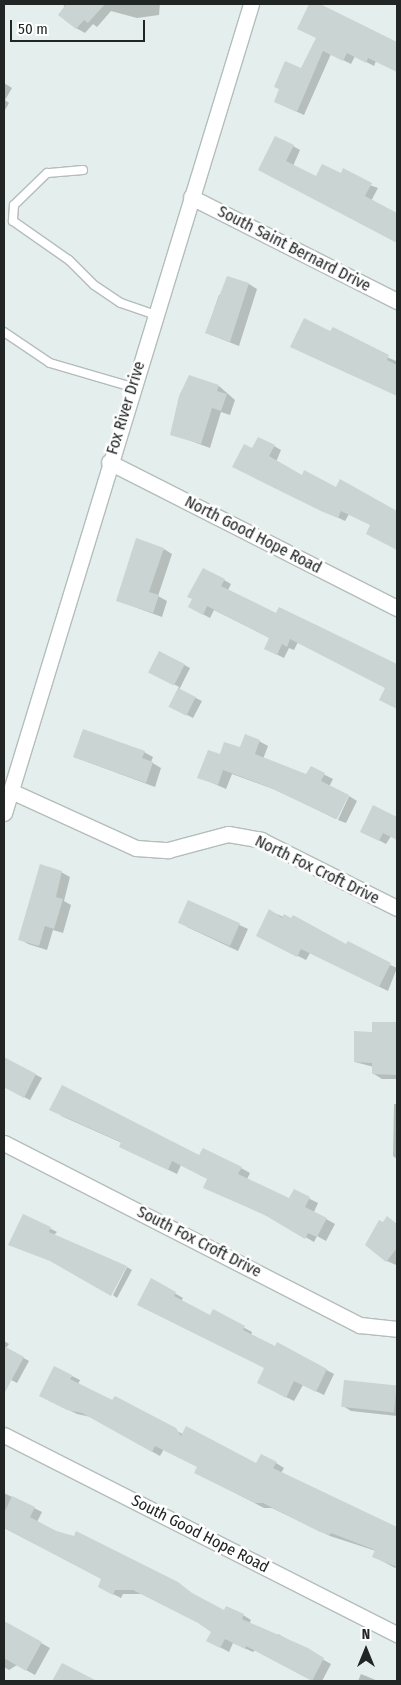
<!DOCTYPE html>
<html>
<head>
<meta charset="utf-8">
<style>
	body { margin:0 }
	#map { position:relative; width:401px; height:1685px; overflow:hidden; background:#e4eeec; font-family:"Fira Sans Condensed",sans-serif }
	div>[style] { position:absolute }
	.shadow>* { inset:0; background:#0003 }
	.building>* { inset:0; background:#cad4d2; transform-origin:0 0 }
	.roads { filter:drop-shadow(1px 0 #b4bdbc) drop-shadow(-1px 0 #b4bdbc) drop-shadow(0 1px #b4bdbc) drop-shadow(0 -1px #b4bdbc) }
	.service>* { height:8px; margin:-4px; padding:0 4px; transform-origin:4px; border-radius:4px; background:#fff }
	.minor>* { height:15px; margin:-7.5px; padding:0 7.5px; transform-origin:7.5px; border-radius:7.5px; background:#fff }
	span { translate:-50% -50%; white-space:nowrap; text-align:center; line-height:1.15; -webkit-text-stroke:5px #fff; paint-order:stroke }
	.street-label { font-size:16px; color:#212524 }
	.frame { position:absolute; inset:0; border:5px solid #212524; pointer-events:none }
	.north { position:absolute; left:341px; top:1625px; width:50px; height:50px; -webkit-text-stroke:4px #fff; paint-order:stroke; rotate:0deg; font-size:14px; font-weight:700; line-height:20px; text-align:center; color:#212524 }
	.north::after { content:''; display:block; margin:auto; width:18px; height:22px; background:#212524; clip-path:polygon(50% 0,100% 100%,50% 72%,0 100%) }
	.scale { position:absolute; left:10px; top:20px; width:135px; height:22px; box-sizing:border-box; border:2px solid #212524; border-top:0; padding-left:6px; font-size:15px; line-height:18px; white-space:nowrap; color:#212524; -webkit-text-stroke:4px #fff; paint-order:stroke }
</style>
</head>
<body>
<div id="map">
	<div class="shadow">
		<i style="clip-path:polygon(63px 4px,160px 4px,159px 15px,137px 18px,111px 11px,97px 27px,93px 24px,85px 33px,76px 28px)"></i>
		<i style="clip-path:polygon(310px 4px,317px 4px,397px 46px,397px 71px,376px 61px,374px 66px,355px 56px,351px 64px,331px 54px,304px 115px,282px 105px,318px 38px,298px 28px)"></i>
		<i style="clip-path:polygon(4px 83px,12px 88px,5px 100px,9px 103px,4px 112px)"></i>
		<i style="clip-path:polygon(293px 146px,300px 150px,293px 166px,316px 178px,341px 175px,378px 188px,371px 201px,397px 214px,397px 241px,267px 173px)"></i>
		<i style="clip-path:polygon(249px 284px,257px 289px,239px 346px,206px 333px,219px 295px)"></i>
		<i style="clip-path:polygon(331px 333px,396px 361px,397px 395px,300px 351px)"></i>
		<i style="clip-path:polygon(219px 386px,235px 400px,230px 415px,221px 412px,210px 448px,172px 434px)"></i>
		<i style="clip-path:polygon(274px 446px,281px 450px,276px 462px,302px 477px,336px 488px,340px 480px,397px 512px,397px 549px,375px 538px,372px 525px,349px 514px,345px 521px,241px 470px,253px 450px)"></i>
		<i style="clip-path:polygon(164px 549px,172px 554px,158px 596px,167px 601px,162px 617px,118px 601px)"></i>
		<i style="clip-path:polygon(224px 580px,231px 584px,228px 590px,277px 615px,316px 625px,397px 668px,397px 708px,388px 703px,386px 688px,298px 642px,294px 650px,289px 648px,284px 658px,272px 652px,270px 638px,214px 610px,210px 618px,197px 611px)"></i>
		<i style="clip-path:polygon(160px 652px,190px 668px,179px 690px,202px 701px,193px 718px,170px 706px,179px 687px,150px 671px)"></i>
		<i style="clip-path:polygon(259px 741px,268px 746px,263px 759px,307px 776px,311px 768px,333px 779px,329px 787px,347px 795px,336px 819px,276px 790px,232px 774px,226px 789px,199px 777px,220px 756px)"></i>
		<i style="clip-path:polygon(144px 752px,153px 757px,151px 762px,161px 768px,155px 787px,74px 757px)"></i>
		<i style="clip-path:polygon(349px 796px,357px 801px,346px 823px,338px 820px)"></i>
		<i style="clip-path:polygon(397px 817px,397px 839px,391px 836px,386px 844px,369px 835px)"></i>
		<i style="clip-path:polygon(61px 872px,70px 877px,64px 901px,71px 905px,63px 933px,53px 930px,47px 950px,28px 944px,20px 939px)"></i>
		<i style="clip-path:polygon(188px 901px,248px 929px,238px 951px,187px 927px)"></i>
		<i style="clip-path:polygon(270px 911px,397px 968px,388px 991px,310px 953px,306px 960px,266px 940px)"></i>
		<i style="clip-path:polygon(374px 1023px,397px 1024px,397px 1079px,382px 1079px,374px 1074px,374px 1067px,355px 1062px,373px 1033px)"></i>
		<i style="clip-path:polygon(4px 1058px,42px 1078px,30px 1100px,4px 1087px)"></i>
		<i style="clip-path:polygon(394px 1104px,397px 1104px,397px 1159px,393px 1156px)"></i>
		<i style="clip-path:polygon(59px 1115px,241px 1168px,250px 1173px,247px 1179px,290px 1200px,294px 1191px,318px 1203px,314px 1212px,335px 1224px,326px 1241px,317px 1236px,314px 1242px,272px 1218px,205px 1188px,209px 1179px,181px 1165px,177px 1174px,129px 1151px,122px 1143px)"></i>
		<i style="clip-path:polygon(24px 1215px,57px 1232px,54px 1235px,111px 1294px)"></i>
		<i style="clip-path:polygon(387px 1218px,397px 1224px,396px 1265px,387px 1261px,383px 1223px)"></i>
		<i style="clip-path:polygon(127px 1267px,132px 1270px,117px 1298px,113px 1295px)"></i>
		<i style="clip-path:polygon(152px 1280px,183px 1298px,181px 1301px,210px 1316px,213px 1311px,252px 1332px,251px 1335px,275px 1348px,277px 1343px,334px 1374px,324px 1395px,303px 1385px,294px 1401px,266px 1387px,265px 1368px)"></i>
		<i style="clip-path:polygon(4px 1341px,9px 1344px,6px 1348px,29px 1361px,17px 1383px,4px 1376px)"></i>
		<i style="clip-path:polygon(72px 1376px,80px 1380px,78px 1384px,183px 1434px,257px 1465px,276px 1463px,284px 1468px,281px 1473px,397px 1528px,397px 1566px,395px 1568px,373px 1556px,376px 1551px,330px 1536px,272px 1508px,264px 1508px,204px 1477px,199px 1467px,164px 1449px,160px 1456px,91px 1417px,77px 1414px,49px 1400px)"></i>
		<i style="clip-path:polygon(346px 1381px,397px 1388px,397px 1416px,351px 1411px,343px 1406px)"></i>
		<i style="clip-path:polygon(4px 1493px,42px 1512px,37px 1522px,225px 1612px,243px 1615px,251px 1620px,249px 1624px,276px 1637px,278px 1634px,331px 1664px,322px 1681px,313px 1681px,255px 1650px,253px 1652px,233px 1643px,229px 1652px,216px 1645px,213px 1632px,202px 1624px,142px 1594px,123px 1594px,121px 1598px,107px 1591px,103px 1579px,4px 1528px)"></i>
		<i style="clip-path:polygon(4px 1622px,50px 1648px,35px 1675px,17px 1665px,9px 1670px,4px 1667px)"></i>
		<i style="clip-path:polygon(361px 1674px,378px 1681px,358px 1681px)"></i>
	</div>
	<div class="building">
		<i style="clip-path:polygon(66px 4px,105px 4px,88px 23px,84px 20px,76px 29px,58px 15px)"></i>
		<i style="clip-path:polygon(309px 4px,320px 4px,397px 42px,397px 72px,368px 58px,366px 63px,347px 53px,343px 61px,323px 51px,297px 112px,274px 102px,279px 89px,274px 87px,285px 61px,301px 68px,316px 38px,297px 29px)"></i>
		<i style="clip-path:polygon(275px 136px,294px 145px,286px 161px,316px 176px,322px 164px,341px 173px,343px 168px,372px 183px,365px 196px,397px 213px,397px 243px,258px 170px)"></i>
		<i style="clip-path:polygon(227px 276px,249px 283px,230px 342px,205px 333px)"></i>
		<i style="clip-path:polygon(304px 318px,330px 331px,333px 327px,389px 355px,387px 360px,397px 365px,397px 396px,290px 347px)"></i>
		<i style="clip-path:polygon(189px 375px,219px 385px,217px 391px,227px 394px,221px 411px,212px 408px,201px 444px,170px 435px,179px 396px)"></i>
		<i style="clip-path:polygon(258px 437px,275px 445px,269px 456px,302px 475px,304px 470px,336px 487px,340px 479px,397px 511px,397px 550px,366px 534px,370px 525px,341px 511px,338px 518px,323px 512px,232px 467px,244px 444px,252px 448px)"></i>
		<i style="clip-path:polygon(136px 538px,164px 548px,149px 592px,159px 595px,153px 613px,116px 601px)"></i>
		<i style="clip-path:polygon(203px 568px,225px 579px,221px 586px,258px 604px,276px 613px,279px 607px,397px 664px,397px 709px,379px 700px,385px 688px,290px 639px,287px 647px,282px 644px,277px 655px,264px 649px,269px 638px,207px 606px,203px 615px,188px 607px,192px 599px,187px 597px)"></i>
		<i style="left:159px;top:651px;width:29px;height:24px;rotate:27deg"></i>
		<i style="left:178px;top:688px;width:20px;height:21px;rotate:27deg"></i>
		<i style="clip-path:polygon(83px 729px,145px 751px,142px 758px,153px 762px,146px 783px,73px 757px)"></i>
		<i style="clip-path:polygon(245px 734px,260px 740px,255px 754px,306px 774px,311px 766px,325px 773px,321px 781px,349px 795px,337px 819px,266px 786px,223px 770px,218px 785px,197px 778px,208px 750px,220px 754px,224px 742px,240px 747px)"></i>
		<i style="clip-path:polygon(373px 805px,397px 817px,397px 840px,383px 833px,379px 841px,360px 832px)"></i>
		<i style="clip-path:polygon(40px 864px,62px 871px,56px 897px,63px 899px,54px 929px,45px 926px,39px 946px,18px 940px)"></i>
		<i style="left:188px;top:900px;width:57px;height:25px;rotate:24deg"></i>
		<i style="clip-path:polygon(269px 909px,282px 918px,284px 914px,291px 918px,293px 915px,346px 944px,348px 941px,391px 963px,379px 987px,301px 949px,297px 957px,256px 936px)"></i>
		<i style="clip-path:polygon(372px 1022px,397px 1022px,397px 1075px,372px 1074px,372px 1063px,354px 1062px,354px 1031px,372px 1032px)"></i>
		<i style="clip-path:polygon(4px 1057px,36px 1074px,24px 1098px,4px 1087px)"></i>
		<i style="clip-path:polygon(62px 1085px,199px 1155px,203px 1148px,242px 1167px,238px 1174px,289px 1198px,294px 1189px,310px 1197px,305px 1207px,327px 1218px,317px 1237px,308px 1233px,305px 1239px,263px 1214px,203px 1188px,207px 1179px,172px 1161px,168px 1170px,119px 1147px,121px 1142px,49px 1110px)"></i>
		<i style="clip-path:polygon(23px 1214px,51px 1227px,49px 1232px,127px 1266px,111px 1296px,50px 1261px,8px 1245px)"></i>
		<i style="clip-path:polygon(387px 1216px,397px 1224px,397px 1248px,386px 1262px,365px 1245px,379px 1220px,383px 1222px)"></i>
		<i style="clip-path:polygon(151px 1278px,176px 1292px,174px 1296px,210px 1315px,213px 1309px,245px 1326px,243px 1330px,275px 1346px,277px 1342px,327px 1369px,316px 1392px,294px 1381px,286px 1398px,273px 1391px,257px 1383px,264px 1368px,137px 1305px)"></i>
		<i style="clip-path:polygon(4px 1346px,24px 1357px,4px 1394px)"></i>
		<i style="clip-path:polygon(54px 1366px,72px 1375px,70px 1379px,112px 1400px,115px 1396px,176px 1428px,181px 1436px,186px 1426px,256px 1463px,261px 1454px,277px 1462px,273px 1468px,397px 1527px,397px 1567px,372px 1557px,375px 1550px,331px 1533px,330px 1535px,320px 1532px,263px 1503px,255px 1503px,194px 1473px,197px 1467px,155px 1446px,152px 1452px,82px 1413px,67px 1410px,39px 1396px)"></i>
		<i style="left:344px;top:1380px;width:53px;height:27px;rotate:6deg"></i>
		<i style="clip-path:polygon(12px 1496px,35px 1507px,30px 1517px,56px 1531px,74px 1536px,76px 1531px,178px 1582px,192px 1593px,224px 1610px,226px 1606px,244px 1614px,242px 1619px,308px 1648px,324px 1658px,312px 1681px,246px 1646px,245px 1649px,225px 1639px,220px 1648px,206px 1641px,211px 1632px,198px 1623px,133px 1590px,115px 1590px,113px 1595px,98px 1587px,101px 1579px,4px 1528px,4px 1513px)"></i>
		<i style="clip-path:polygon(4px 1621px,42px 1642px,26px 1671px,4px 1658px)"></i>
		<i style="clip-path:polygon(62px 1663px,97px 1681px,52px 1681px)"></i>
	</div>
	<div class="roads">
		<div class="service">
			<i style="left:83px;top:170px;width:36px;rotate:175deg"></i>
			<i style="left:47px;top:173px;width:46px;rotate:135.9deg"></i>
			<i style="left:14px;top:205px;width:16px;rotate:94deg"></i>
			<i style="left:13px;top:221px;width:68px;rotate:34.9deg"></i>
			<i style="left:69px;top:260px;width:35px;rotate:45deg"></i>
			<i style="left:94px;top:285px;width:32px;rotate:34deg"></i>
			<i style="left:121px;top:303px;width:36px;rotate:19deg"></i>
			<i style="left:4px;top:332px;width:55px;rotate:34deg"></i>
			<i style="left:50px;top:363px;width:85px;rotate:16.3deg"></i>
		</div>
		<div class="minor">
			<i style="left:191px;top:197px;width:231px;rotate:26.8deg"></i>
			<i style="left:109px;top:462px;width:323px;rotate:26.9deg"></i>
			<i style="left:11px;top:791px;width:137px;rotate:24.5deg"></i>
			<i style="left:136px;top:848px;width:32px;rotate:4deg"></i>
			<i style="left:168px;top:850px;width:62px;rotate:-14.9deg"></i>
			<i style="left:228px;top:834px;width:34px;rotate:10deg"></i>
			<i style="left:261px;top:840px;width:152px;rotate:26.6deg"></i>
			<i style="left:4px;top:813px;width:846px;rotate:-73.02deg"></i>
			<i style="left:4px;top:1143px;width:400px;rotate:27.1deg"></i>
			<i style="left:360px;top:1325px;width:37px;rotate:6deg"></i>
			<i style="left:4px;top:1435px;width:441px;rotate:26.9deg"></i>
		</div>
	</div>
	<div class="street-label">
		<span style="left:294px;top:249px;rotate:27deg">South Saint Bernard Drive</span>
		<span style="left:126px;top:408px;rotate:-73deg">Fox River Drive</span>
		<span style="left:253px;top:535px;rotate:27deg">North Good Hope Road</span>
		<span style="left:317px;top:870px;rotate:26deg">North Fox Croft Drive</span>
		<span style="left:199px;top:1242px;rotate:27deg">South Fox Croft Drive</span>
		<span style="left:200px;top:1534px;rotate:27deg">South Good Hope Road</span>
	</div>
	<div class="frame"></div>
	<div class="north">N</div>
	<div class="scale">50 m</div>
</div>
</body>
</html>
